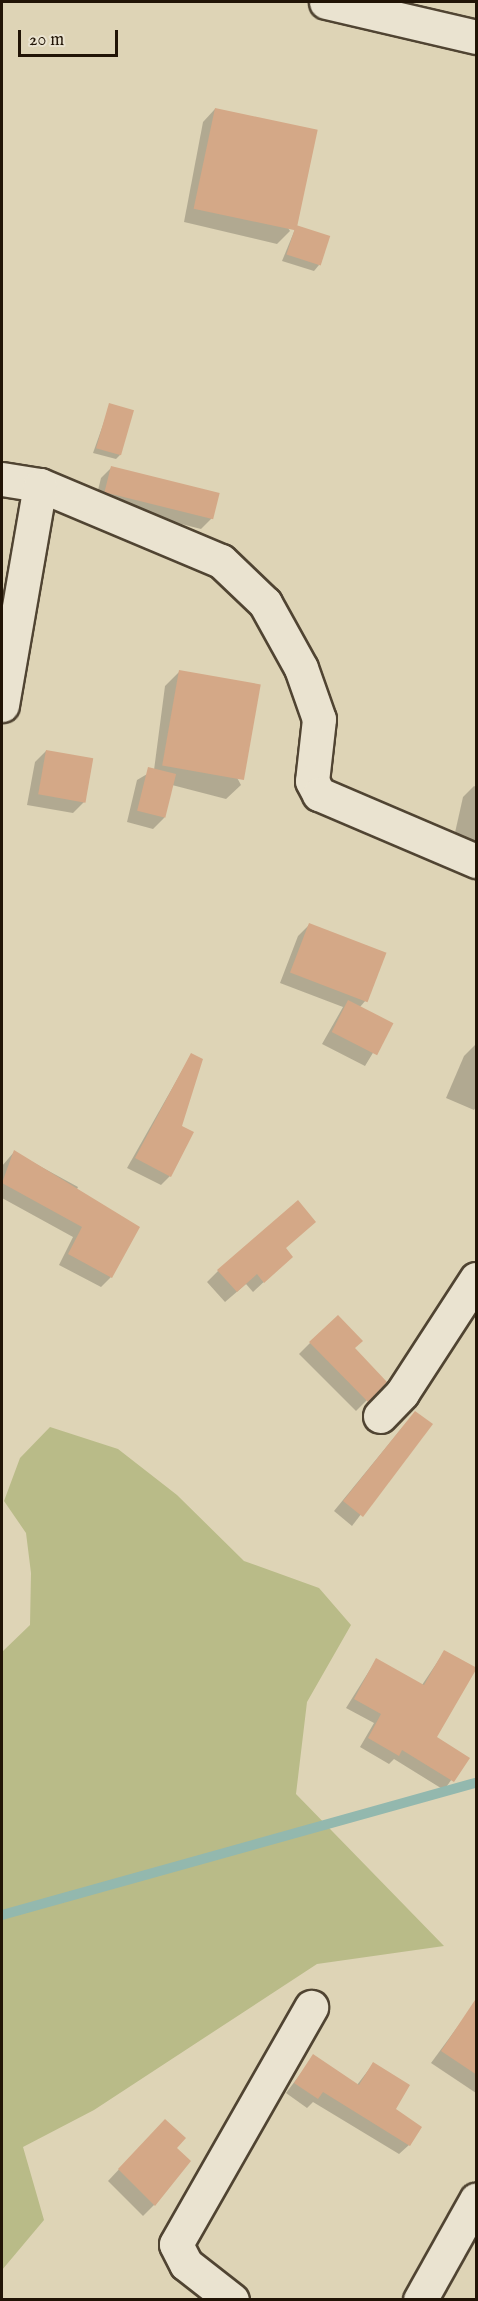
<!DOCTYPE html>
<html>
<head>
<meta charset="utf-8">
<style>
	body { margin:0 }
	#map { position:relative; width:478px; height:2301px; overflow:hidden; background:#ded4b6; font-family:"IM FELL English",serif }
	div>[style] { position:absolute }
	.green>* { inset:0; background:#b9bb88 }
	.shadow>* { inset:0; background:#0003 }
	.stream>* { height:10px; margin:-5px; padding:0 5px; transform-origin:5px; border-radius:5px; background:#93b8ae }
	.building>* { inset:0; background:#d4a887; transform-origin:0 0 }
	.roads { filter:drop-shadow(2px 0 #504432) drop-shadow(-2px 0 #504432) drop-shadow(0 2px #504432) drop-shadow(0 -2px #504432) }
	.minor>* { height:33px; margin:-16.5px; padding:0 16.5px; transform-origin:16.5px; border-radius:16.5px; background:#eae3d0 }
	span { translate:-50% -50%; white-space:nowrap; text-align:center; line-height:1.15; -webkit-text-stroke:6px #eae3d0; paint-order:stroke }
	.frame { position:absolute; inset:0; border:3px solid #211406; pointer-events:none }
	.scale { position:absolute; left:18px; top:30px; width:100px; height:27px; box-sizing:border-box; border:3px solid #211406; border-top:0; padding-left:8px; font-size:18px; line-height:21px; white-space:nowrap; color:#211406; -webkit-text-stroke:4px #eae3d0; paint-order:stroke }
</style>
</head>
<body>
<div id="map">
	<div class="green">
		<i style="clip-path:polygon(50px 1427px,118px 1449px,177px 1495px,244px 1561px,319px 1588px,351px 1625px,307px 1702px,296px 1794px,444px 1946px,317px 1964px,94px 2110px,23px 2147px,44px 2220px,2px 2270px,2px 1652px,30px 1625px,31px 1573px,26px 1533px,4px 1501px,20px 1458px)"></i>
	</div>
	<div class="shadow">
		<i style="clip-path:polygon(215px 109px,290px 231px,277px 244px,184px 222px,203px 122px)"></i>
		<i style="clip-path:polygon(296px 227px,319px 265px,314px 271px,282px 261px)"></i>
		<i style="clip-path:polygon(110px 405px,121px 454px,116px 459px,93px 453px)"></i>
		<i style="clip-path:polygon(112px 467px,212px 518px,201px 529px,95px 502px,101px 478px)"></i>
		<i style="clip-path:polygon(180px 671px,241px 785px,226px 799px,172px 785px,164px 818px,153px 829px,127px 822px,137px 780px,154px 770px,165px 686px)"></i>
		<i style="clip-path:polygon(46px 751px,84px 802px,73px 813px,27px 805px,35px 762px)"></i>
		<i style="clip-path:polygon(474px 786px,476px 787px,476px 855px,452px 846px,463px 797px)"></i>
		<i style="clip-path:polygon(309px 925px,366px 1000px,360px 1007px,391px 1023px,365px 1066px,322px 1044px,343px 1007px,280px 983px,298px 936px)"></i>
		<i style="clip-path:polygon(475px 1045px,476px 1107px,474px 1110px,446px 1098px,464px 1056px)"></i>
		<i style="clip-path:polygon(191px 1055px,170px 1176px,161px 1185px,127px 1168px)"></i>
		<i style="clip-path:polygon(14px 1152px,78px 1187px,75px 1193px,111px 1277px,101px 1287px,59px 1265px,73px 1237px,2px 1198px,2px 1166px)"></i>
		<i style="clip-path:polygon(284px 1249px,291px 1257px,253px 1292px,246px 1284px,225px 1302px,207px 1282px,218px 1271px)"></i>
		<i style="clip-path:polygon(310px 1343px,353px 1348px,385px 1382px,356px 1411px,299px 1354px)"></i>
		<i style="clip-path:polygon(406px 1423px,430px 1424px,352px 1526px,334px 1511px)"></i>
		<i style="clip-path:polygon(444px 1652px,435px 1738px,467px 1758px,444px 1790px,394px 1759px,389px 1764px,360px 1747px,374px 1723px,346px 1708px,376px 1660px,422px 1685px)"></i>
		<i style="clip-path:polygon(464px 2018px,476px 2026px,476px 2093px,431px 2063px)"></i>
		<i style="clip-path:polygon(314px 2056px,357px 2085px,373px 2064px,409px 2145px,399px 2154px,313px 2102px,307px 2108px,286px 2093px)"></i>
		<i style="clip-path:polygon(154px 2132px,175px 2148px,154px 2205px,143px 2216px,108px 2181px)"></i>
	</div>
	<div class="stream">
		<i style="left:2px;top:1915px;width:492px;rotate:-15.6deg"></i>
	</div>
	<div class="building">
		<i style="left:215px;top:108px;width:105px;height:103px;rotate:12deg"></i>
		<i style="left:296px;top:225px;width:36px;height:31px;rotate:18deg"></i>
		<i style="left:109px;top:403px;width:26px;height:47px;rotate:16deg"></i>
		<i style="left:111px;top:466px;width:112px;height:27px;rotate:14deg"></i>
		<i style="left:179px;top:670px;width:83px;height:97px;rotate:10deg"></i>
		<i style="left:46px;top:750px;width:48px;height:45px;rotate:10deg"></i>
		<i style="left:148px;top:767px;width:29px;height:45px;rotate:14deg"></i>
		<i style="left:309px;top:923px;width:83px;height:53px;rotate:21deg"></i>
		<i style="left:348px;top:1000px;width:51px;height:36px;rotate:27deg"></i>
		<i style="clip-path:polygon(191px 1053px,203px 1059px,182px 1126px,194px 1132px,171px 1177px,135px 1158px)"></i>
		<i style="clip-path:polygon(14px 1150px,140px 1227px,112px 1278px,68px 1254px,82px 1227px,2px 1183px)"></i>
		<i style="clip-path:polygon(298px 1200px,316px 1222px,286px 1248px,293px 1257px,264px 1283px,257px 1274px,237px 1292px,217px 1270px)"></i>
		<i style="clip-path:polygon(338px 1315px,363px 1341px,355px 1348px,387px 1382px,368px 1402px,309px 1342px)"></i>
		<i style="clip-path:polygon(415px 1411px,433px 1424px,363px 1517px,343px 1501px)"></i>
		<i style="clip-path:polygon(444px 1650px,477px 1668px,437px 1737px,470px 1758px,454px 1782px,402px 1750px,399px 1756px,368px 1738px,381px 1714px,354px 1699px,376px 1658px,424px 1685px)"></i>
		<i style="clip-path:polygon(477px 1997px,477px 2075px,441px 2051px)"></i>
		<i style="clip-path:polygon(313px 2054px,359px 2085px,373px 2062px,410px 2085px,396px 2109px,422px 2127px,410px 2146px,323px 2092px,318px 2099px,294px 2083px)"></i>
		<i style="clip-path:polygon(165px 2119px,186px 2138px,177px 2148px,191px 2161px,155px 2206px,118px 2169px)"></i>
	</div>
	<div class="roads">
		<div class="minor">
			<i style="left:326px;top:2px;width:154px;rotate:13.1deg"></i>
			<i style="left:2px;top:479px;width:38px;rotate:9deg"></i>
			<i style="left:40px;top:485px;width:196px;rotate:22.8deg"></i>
			<i style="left:221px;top:561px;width:61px;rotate:43.7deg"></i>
			<i style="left:265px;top:603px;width:74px;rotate:61deg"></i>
			<i style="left:301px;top:668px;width:54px;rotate:70.6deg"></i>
			<i style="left:319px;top:719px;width:62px;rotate:96.4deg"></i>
			<i style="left:312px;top:781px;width:15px;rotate:62deg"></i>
			<i style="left:319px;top:794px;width:171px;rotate:23.1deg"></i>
			<i style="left:2px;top:705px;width:223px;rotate:-80.2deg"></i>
			<i style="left:380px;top:1416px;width:32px;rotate:-46deg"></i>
			<i style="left:402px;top:1393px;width:136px;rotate:-57deg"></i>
			<i style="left:232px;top:2300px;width:58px;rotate:-142deg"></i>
			<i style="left:186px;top:2264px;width:22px;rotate:-117deg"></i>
			<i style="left:176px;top:2244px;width:273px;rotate:-60.3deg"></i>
			<i style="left:420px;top:2300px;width:115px;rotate:-60.8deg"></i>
		</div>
	</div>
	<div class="frame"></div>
	<div class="scale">20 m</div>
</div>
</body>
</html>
